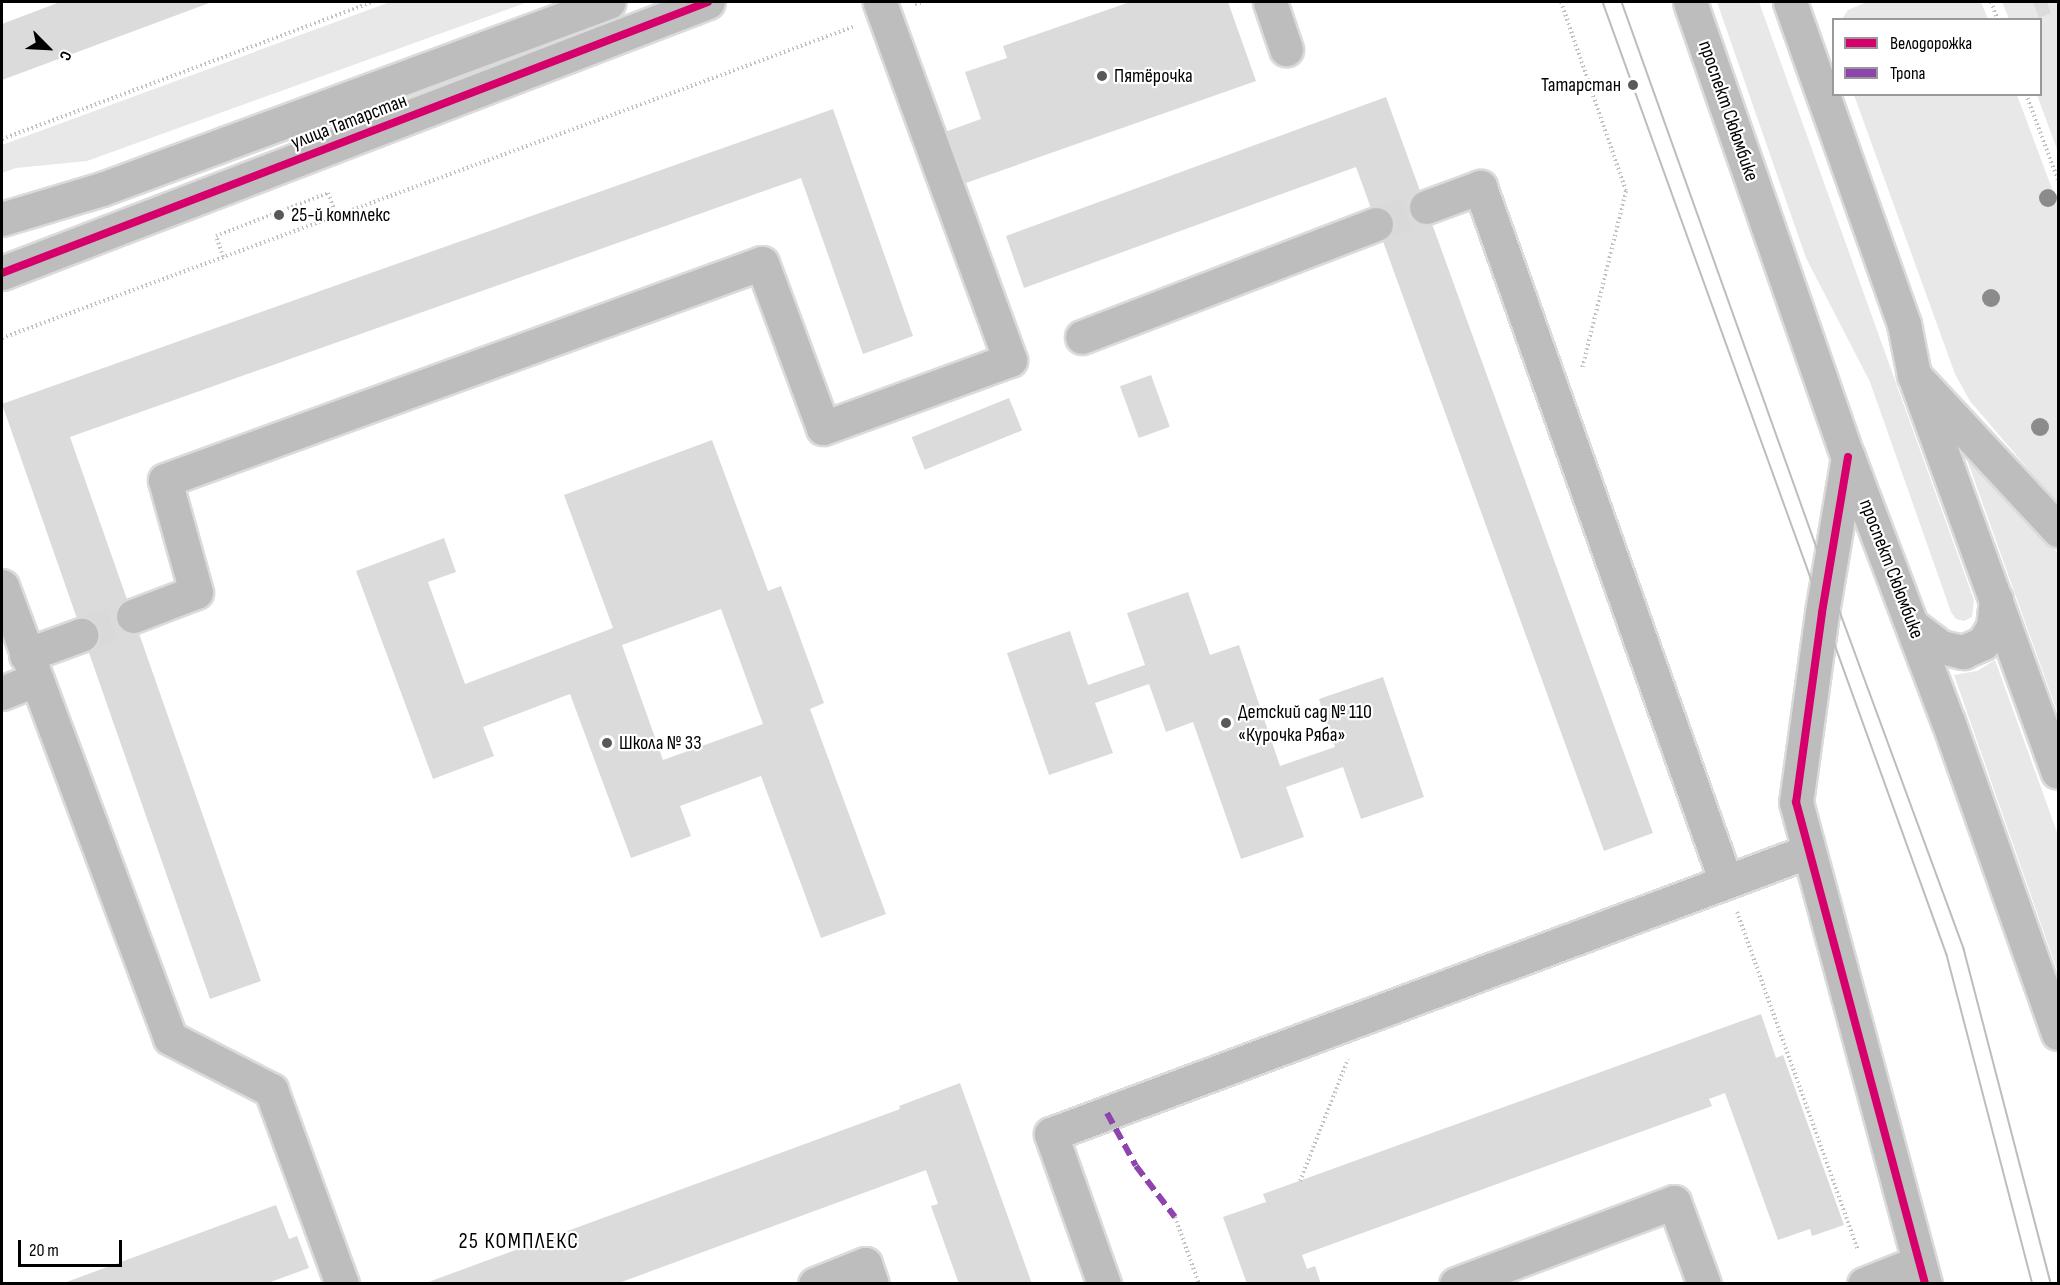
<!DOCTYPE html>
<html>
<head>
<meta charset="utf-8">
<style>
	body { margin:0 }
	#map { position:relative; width:2060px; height:1285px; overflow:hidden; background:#fff; font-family:"Sofia Sans Condensed",sans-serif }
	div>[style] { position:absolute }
	.green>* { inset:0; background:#e8e8e8 }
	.building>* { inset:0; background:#dbdbdb; transform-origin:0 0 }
	.minor-tunnel>* { height:33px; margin-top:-16.5px; transform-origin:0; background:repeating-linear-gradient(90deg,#d9d9d9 0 33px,transparent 0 49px) }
	.path>* { height:4px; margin-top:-2px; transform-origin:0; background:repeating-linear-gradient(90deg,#c2c2c2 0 1.5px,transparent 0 4.5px) }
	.roads { filter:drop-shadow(2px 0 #dbdbdb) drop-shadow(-2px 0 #dbdbdb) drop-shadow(0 2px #dbdbdb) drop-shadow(0 -2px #dbdbdb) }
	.minor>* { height:33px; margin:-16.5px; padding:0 16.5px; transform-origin:16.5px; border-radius:16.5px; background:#bdbdbd }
	.major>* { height:33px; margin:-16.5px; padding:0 16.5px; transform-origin:16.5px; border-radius:16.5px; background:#bdbdbd }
	.tram>* { height:1.5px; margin:-0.75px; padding:0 0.75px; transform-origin:0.75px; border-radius:0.75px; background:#bdbdbd }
	.quiet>* { height:6px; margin-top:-3px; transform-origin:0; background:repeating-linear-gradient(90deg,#8e44ad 0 12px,transparent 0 18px) }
	.cycleway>* { height:8px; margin:-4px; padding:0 4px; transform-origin:4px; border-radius:4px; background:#d6006c }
	.trees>* { width:18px; height:18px; margin:-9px; border-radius:50%; background:#8b8b8b }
	.dots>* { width:16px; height:16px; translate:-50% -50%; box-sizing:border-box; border:3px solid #fff; border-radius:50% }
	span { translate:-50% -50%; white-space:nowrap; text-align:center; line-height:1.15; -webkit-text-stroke:4.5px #fff; paint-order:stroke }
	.poi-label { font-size:20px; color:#000 }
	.left { translate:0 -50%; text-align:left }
	.right { translate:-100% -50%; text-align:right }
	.street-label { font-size:20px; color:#000 }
	.quarter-label { font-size:22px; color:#000; letter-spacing:1.5px }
	.frame { position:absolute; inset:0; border:3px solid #000; pointer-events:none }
	.legend { position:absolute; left:1832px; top:18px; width:210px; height:78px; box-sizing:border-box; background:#fff; border:2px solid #999; margin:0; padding:8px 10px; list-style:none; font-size:18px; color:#000 }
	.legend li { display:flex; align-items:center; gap:12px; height:30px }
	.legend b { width:30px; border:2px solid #999 }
	.north { position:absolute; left:18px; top:18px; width:60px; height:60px; -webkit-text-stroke:4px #fff; paint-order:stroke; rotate:114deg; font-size:16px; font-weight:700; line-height:24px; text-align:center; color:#000 }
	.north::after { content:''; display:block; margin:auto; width:21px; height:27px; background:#000; clip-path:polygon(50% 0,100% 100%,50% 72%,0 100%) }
	.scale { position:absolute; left:18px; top:1240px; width:104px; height:27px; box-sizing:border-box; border:3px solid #000; border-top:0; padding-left:8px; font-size:18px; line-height:21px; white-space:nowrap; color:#000; -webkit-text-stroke:4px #fff; paint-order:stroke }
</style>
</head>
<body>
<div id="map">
	<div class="green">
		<i style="clip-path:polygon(390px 2px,528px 2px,87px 161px,16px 168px,2px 173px,2px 145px)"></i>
		<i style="clip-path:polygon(1717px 2px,1759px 2px,1974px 600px,1972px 617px,1964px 621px,1956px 619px,1951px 612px,1870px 382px,1806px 258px)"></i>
		<i style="clip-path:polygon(1867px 2px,1981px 2px,1988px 19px,1842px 19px,1848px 10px)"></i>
		<i style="clip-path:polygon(2002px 2px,2058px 2px,2058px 152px,2037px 95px,2040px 94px,2040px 20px,2009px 19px)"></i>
		<i style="clip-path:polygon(1854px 95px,2017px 95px,2058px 205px,2058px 504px,1970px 401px,1955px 374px)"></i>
		<i style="clip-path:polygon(1965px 454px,2058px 553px,2058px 714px)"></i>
		<i style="clip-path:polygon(1995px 660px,2058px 835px,2058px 973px,1954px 675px,1977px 671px)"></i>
	</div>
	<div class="building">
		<i style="clip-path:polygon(60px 2px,212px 2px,2px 80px,2px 24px)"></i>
		<i style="clip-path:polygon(1130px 2px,1228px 2px,1256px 81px,963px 184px,945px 132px,981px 119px,965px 72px,1007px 58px,1003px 46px)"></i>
		<i style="clip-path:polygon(2033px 2px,2047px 2px,2051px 13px,2039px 18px)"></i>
		<i style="clip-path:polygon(1386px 97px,1653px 833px,1604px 851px,1356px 167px,1024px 288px,1006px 236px)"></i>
		<i style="clip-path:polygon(833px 109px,913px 336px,863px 354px,801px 178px,70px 437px,261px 981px,210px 999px,2px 404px)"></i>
		<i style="left:1151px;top:375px;width:55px;height:33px;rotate:70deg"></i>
		<i style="left:1009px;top:398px;width:35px;height:105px;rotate:68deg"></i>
		<i style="clip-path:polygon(evenodd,712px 440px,768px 591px,781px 586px,824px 703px,810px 709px,886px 914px,821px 938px,761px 776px,680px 806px,691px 836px,631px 858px,570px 694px,483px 727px,494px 756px,433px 779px,356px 571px,444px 538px,456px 572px,428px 582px,465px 684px,613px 628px,564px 495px,712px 440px,721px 609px,763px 724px,663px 760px,622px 645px,721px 609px)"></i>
		<i style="clip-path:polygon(1188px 592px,1210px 655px,1239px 645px,1280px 766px,1335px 747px,1319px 699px,1383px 677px,1424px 797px,1361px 819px,1343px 767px,1286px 787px,1304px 837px,1241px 859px,1193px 722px,1166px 732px,1149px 684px,1095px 703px,1113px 753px,1049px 775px,1007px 653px,1070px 631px,1088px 685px,1145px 665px,1127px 613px)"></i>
		<i style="clip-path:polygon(1761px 1014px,1776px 1058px,1783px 1055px,1844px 1225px,1812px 1236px,1810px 1229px,1778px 1240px,1725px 1093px,1709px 1099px,1712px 1106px,1302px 1255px,1307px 1269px,1315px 1266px,1321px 1284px,1247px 1284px,1223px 1217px,1266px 1202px,1263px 1194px)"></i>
		<i style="clip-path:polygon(960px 1083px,1032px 1284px,959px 1284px,931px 1206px,938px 1204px,926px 1170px,616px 1284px,423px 1284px,900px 1109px,899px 1106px)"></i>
		<i style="clip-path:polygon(276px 1205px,289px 1239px,297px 1236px,309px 1268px,265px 1284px,61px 1284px)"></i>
	</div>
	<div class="minor-tunnel">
		<i style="left:1376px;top:224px;width:53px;rotate:-18.8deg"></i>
		<i style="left:81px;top:635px;width:55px;rotate:-20.1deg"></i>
	</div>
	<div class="path">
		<i style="left:1561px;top:2px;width:200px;rotate:71deg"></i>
		<i style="left:1626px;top:191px;width:183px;rotate:103.9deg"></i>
		<i style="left:1991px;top:2px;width:19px;rotate:69deg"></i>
		<i style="left:915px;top:4px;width:8px;rotate:-14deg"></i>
		<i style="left:2026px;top:94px;width:92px;rotate:69.6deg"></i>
		<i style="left:2px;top:139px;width:395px;rotate:-20.3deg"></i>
		<i style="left:223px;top:257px;width:22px;rotate:-108deg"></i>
		<i style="left:216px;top:236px;width:120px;rotate:-21deg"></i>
		<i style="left:328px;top:193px;width:25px;rotate:69deg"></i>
		<i style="left:2px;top:338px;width:908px;rotate:-20.09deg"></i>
		<i style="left:1737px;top:912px;width:359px;rotate:70.3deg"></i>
		<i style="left:1300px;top:1181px;width:131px;rotate:-68.5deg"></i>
		<i style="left:1175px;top:1217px;width:71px;rotate:70.3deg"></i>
	</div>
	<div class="roads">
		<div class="minor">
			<i style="left:1270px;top:2px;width:50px;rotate:71.2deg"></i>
			<i style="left:1426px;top:207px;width:58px;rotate:-20.3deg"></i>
			<i style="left:1480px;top:187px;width:737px;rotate:70.51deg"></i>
			<i style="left:2px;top:219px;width:104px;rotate:-16.7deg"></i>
			<i style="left:102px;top:189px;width:540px;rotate:-20.25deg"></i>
			<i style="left:2px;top:273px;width:756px;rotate:-21deg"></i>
			<i style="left:1082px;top:337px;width:315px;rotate:-21deg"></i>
			<i style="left:1914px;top:375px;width:212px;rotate:47.1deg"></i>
			<i style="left:1848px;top:457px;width:158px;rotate:99.5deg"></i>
			<i style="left:1822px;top:613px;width:191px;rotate:97.8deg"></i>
			<i style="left:1796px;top:802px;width:499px;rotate:75deg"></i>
			<i style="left:2px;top:586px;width:482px;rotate:69.6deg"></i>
			<i style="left:170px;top:1038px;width:114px;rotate:27.2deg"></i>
			<i style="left:271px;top:1090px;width:207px;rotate:69.9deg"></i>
			<i style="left:133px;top:616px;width:67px;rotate:-20.9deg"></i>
			<i style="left:196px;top:592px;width:116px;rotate:-105.5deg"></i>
			<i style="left:165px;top:480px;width:635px;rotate:-19.98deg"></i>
			<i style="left:762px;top:263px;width:176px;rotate:69.7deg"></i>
			<i style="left:823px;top:428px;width:199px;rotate:-20deg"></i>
			<i style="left:1010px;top:360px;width:381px;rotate:-110deg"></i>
			<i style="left:26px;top:655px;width:59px;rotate:-20deg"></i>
			<i style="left:2px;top:693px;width:35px;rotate:-22deg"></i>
			<i style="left:815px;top:1284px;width:54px;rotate:-21.8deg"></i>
			<i style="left:865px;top:1264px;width:21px;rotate:71deg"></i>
			<i style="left:1104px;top:1284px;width:159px;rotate:-109.5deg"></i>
			<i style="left:1051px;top:1134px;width:809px;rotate:-20.47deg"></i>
			<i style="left:1456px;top:1284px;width:233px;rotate:-20.6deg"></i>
			<i style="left:1674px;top:1202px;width:87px;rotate:69.9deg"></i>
			<i style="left:1864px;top:1284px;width:59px;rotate:-21.8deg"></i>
		</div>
		<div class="major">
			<i style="left:1690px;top:2px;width:482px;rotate:70.9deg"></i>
			<i style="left:1848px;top:457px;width:282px;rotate:69.3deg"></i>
			<i style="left:1948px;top:721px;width:331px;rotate:70.6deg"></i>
			<i style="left:1790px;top:2px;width:342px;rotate:70.5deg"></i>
			<i style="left:1904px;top:324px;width:52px;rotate:78.9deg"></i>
			<i style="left:1914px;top:375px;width:422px;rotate:70.1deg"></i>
			<i style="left:1913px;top:626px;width:35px;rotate:37deg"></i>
			<i style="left:1941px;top:647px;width:23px;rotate:13deg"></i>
			<i style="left:1963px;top:652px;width:22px;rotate:-24deg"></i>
			<i style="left:1983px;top:643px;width:19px;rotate:-58deg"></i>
			<i style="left:1993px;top:627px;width:28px;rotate:-84deg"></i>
		</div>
	</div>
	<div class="tram">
		<i style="left:1603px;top:2px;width:1013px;rotate:70.15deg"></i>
		<i style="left:1947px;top:955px;width:340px;rotate:75.4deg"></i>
		<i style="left:1622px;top:2px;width:613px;rotate:70.35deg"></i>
		<i style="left:1828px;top:579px;width:394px;rotate:69.8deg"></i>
		<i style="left:1964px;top:949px;width:346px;rotate:75.4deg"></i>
	</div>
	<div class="quiet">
		<i style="left:1107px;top:1113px;width:60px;rotate:61.3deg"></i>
		<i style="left:1136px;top:1166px;width:64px;rotate:52.6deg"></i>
	</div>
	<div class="cycleway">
		<i style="left:2px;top:273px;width:756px;rotate:-21deg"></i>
		<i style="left:1848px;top:457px;width:158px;rotate:99.5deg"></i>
		<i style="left:1822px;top:613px;width:191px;rotate:97.8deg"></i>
		<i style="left:1796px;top:802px;width:499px;rotate:75deg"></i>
	</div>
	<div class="trees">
		<i style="left:2048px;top:198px"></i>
		<i style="left:1991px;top:298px"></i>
		<i style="left:2040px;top:427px"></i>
	</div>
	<div class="dots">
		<i style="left:1102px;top:76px;background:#595959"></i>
		<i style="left:1633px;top:85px;background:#595959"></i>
		<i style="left:279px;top:215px;background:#595959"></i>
		<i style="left:1226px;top:723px;background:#595959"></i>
		<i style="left:607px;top:743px;background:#595959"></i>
	</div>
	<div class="poi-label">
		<span class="left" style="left:1114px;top:76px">Пятёрочка</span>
		<span class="right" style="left:1621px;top:85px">Татарстан</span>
		<span class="left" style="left:291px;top:215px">25-й комплекс</span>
		<span class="left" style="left:1238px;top:724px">Детский сад № 110<br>«Курочка Ряба»</span>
		<span class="left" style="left:619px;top:743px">Школа № 33</span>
	</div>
	<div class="street-label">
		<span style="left:1728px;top:111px;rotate:71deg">проспект Сююмбике</span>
		<span style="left:349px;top:122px;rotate:-21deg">улица Татарстан</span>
		<span style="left:1891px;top:569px;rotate:69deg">проспект Сююмбике</span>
	</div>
	<div class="quarter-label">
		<span style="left:519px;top:1242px">25 КОМПЛЕКС</span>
	</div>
	<div class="frame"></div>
	<ul class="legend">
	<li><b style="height:8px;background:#d6006c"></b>Велодорожка</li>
	<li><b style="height:8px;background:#8e44ad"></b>Тропа</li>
	</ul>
	<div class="north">С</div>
	<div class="scale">20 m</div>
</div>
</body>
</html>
